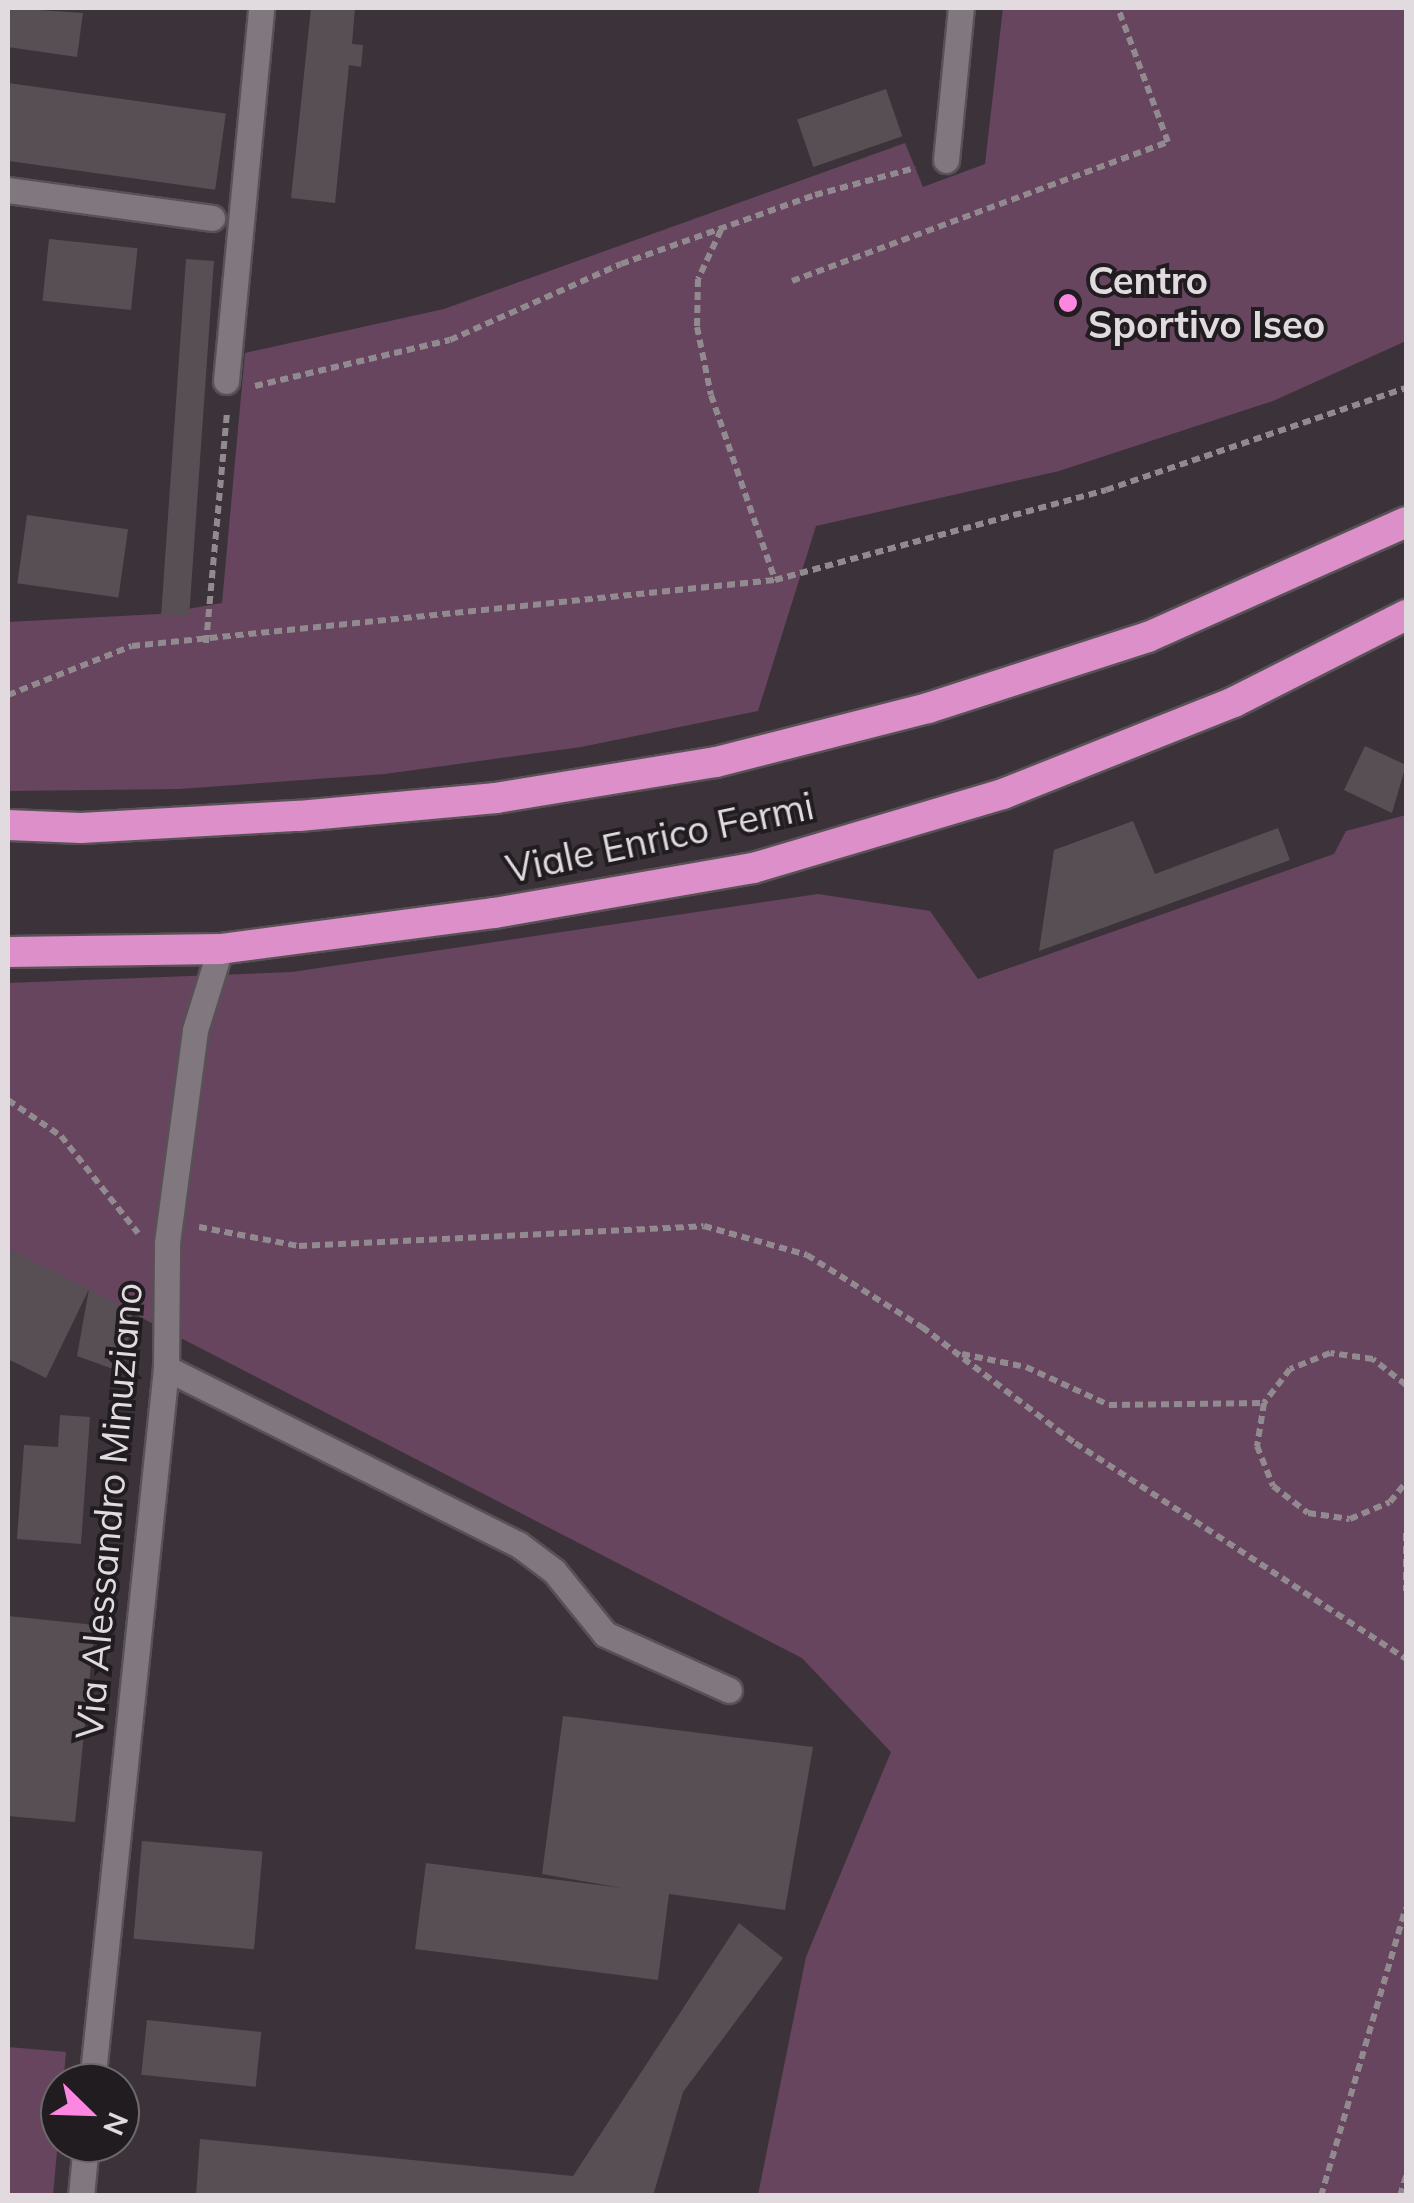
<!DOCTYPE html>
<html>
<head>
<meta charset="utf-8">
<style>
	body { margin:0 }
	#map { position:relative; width:1414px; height:2203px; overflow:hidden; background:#3c333a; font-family:Mulish,sans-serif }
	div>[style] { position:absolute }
	.green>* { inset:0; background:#68455f }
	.building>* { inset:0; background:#584f55; transform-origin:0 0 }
	.path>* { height:6px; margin-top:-3px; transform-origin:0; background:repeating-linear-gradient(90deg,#918a8f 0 8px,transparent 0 13px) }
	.roads { filter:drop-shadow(2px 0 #585156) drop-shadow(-2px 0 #585156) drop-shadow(0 2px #585156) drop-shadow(0 -2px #585156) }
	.minor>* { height:25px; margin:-12.5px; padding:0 12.5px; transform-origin:12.5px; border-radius:12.5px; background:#81777e }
	.highway>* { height:30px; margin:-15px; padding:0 15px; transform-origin:15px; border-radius:15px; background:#dc8fc8 }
	.dots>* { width:28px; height:28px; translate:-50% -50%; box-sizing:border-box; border:5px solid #201c1f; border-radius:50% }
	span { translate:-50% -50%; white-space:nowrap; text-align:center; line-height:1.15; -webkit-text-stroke:8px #201c1f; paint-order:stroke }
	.poi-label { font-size:38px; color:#e1dbdf; font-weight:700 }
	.left { translate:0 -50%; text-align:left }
	.street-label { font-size:38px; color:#e1dbdf }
	.frame { position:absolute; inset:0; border:10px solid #e1dbdf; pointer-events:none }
	.north { position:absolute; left:40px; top:2063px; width:100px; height:100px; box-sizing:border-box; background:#201c1f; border:2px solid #6d686c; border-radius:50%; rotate:113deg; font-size:28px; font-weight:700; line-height:40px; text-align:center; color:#e1dbdf }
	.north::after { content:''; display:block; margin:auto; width:35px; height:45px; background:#fd86e1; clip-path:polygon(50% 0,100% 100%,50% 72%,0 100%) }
</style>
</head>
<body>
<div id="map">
	<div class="green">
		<i style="clip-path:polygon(1003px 8px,1406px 8px,1406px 341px,1273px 401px,1059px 471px,816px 526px,758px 711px,581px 747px,385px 774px,179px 789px,8px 791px,8px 622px,159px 614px,222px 603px,245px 353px,444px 309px,905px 143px,923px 187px,985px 164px)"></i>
		<i style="clip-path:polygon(1406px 815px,1406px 2195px,758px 2195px,806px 1957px,891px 1752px,802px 1658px,8px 1249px,8px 983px,292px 972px,818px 894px,930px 911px,978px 979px,1334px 854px,1346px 831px)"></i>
		<i style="clip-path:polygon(8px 2047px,66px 2052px,53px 2195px,8px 2195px)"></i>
	</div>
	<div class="building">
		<i style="clip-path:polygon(8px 8px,83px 13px,77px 57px,8px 47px)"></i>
		<i style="clip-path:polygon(311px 8px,355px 8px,352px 44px,363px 45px,361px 67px,349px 65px,335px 203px,291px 198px)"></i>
		<i style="left:8px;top:83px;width:220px;height:77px;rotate:8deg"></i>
		<i style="left:886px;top:89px;width:50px;height:94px;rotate:71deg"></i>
		<i style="left:49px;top:239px;width:89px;height:62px;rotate:6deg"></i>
		<i style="left:186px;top:259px;width:28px;height:356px;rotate:4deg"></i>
		<i style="left:27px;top:515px;width:102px;height:69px;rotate:8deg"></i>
		<i style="clip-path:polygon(1365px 746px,1406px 765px,1392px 813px,1344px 790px)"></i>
		<i style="clip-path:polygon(1133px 821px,1155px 874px,1278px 828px,1290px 860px,1039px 951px,1054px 850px)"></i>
		<i style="clip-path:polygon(8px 1249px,89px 1289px,46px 1378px,8px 1359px)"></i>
		<i style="clip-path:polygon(89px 1289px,132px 1312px,124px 1373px,77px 1356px)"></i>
		<i style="clip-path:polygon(60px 1415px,90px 1417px,81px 1544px,17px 1539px,24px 1445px,58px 1447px)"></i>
		<i style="clip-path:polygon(8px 1616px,95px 1625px,75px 1822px,8px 1816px)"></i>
		<i style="clip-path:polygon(563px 1716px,813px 1747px,785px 1910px,669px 1894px,658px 1980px,415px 1949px,426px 1863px,622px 1888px,542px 1874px)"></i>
		<i style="left:142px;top:1841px;width:121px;height:98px;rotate:5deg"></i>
		<i style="clip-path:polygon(739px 1923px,783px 1958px,683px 2092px,653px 2196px,196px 2196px,200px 2139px,573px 2176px)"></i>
		<i style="left:147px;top:2020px;width:115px;height:55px;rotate:6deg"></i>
	</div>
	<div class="path">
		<i style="left:721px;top:230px;width:54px;rotate:115.1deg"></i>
		<i style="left:698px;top:279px;width:48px;rotate:91.2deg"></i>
		<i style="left:697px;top:327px;width:69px;rotate:78.4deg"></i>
		<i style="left:711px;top:395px;width:196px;rotate:70.9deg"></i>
		<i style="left:792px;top:281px;width:401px;rotate:-20.3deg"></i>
		<i style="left:1168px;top:142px;width:143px;rotate:-110.5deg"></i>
		<i style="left:255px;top:386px;width:200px;rotate:-13.3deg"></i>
		<i style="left:450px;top:340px;width:187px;rotate:-24deg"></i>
		<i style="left:621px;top:264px;width:206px;rotate:-19.6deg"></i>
		<i style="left:815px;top:195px;width:104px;rotate:-15.1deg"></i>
		<i style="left:206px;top:643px;width:232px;rotate:-84.8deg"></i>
		<i style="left:8px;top:695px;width:133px;rotate:-21.6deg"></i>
		<i style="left:132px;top:646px;width:646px;rotate:-5.86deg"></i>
		<i style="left:775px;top:580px;width:343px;rotate:-15.2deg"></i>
		<i style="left:1106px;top:490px;width:317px;rotate:-18.8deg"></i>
		<i style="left:8px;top:1100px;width:64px;rotate:34.2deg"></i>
		<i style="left:61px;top:1136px;width:124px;rotate:51.6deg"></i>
		<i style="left:199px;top:1227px;width:102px;rotate:10.8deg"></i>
		<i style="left:299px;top:1246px;width:405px;rotate:-2.8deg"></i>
		<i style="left:704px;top:1226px;width:107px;rotate:15.7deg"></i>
		<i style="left:807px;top:1255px;width:136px;rotate:32.1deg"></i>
		<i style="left:922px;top:1327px;width:192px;rotate:37.2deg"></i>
		<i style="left:1075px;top:1443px;width:395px;rotate:33.1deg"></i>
		<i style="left:962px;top:1354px;width:65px;rotate:11.5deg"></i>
		<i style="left:1026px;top:1367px;width:91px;rotate:24.6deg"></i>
		<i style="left:1109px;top:1405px;width:155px;rotate:-0.7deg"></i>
		<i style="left:1406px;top:1385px;width:42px;rotate:-141.8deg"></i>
		<i style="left:1373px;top:1359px;width:43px;rotate:-172.1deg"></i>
		<i style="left:1330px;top:1353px;width:43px;rotate:158.2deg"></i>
		<i style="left:1290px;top:1369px;width:43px;rotate:127.4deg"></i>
		<i style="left:1264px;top:1403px;width:44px;rotate:99.2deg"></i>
		<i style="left:1257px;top:1446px;width:43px;rotate:68.2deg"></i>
		<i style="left:1273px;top:1486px;width:44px;rotate:37.6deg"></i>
		<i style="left:1308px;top:1513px;width:42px;rotate:8.1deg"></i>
		<i style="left:1350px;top:1519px;width:43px;rotate:-23deg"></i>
		<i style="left:1390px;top:1502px;width:26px;rotate:-51deg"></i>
		<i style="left:1406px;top:1533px;width:58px;rotate:90deg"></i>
		<i style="left:1321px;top:2196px;width:300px;rotate:-73.6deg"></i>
		<i style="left:1400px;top:2196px;width:21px;rotate:-73deg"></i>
	</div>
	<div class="roads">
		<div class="minor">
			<i style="left:946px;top:160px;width:153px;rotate:-84.4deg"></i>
			<i style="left:8px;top:190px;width:206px;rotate:7.8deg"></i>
			<i style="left:226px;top:381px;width:375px;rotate:-84.6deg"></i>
			<i style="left:166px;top:1368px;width:394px;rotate:26.6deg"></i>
			<i style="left:518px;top:1544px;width:45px;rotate:36.9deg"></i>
			<i style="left:554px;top:1571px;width:81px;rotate:51deg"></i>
			<i style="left:605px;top:1634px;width:136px;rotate:24.3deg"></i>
			<i style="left:92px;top:2083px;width:719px;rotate:-84.09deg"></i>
			<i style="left:166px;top:1368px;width:125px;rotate:-89.5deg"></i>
			<i style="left:167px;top:1243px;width:215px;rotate:-82.5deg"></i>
			<i style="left:195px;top:1030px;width:85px;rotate:-72.8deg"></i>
			<i style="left:81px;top:2196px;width:53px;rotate:-84.6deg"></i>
		</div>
		<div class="highway">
			<i style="left:8px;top:825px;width:73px;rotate:2.4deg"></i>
			<i style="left:81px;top:828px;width:218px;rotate:-3.2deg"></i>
			<i style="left:299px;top:816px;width:198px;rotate:-5.2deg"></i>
			<i style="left:496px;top:798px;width:223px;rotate:-9.3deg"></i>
			<i style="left:716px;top:762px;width:219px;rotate:-14.3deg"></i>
			<i style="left:928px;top:708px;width:231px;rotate:-17.9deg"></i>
			<i style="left:1148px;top:637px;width:282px;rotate:-24deg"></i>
			<i style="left:8px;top:952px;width:212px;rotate:-0.8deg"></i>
			<i style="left:220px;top:949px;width:277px;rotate:-7.5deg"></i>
			<i style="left:495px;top:913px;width:262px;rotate:-9.9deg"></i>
			<i style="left:753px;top:868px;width:261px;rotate:-16.5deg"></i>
			<i style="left:1003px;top:794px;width:249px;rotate:-21.7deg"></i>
			<i style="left:1234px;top:702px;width:193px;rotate:-26.8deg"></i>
		</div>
	</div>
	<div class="dots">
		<i style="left:1068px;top:303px;background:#fd86e1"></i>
	</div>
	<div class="poi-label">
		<span class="left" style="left:1088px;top:303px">Centro<br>Sportivo Iseo</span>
	</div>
	<div class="street-label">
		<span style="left:660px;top:838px;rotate:-12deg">Viale Enrico Fermi</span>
		<span style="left:109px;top:1511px;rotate:-85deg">Via Alessandro Minuziano</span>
	</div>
	<div class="frame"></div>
	<div class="north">N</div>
</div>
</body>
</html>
